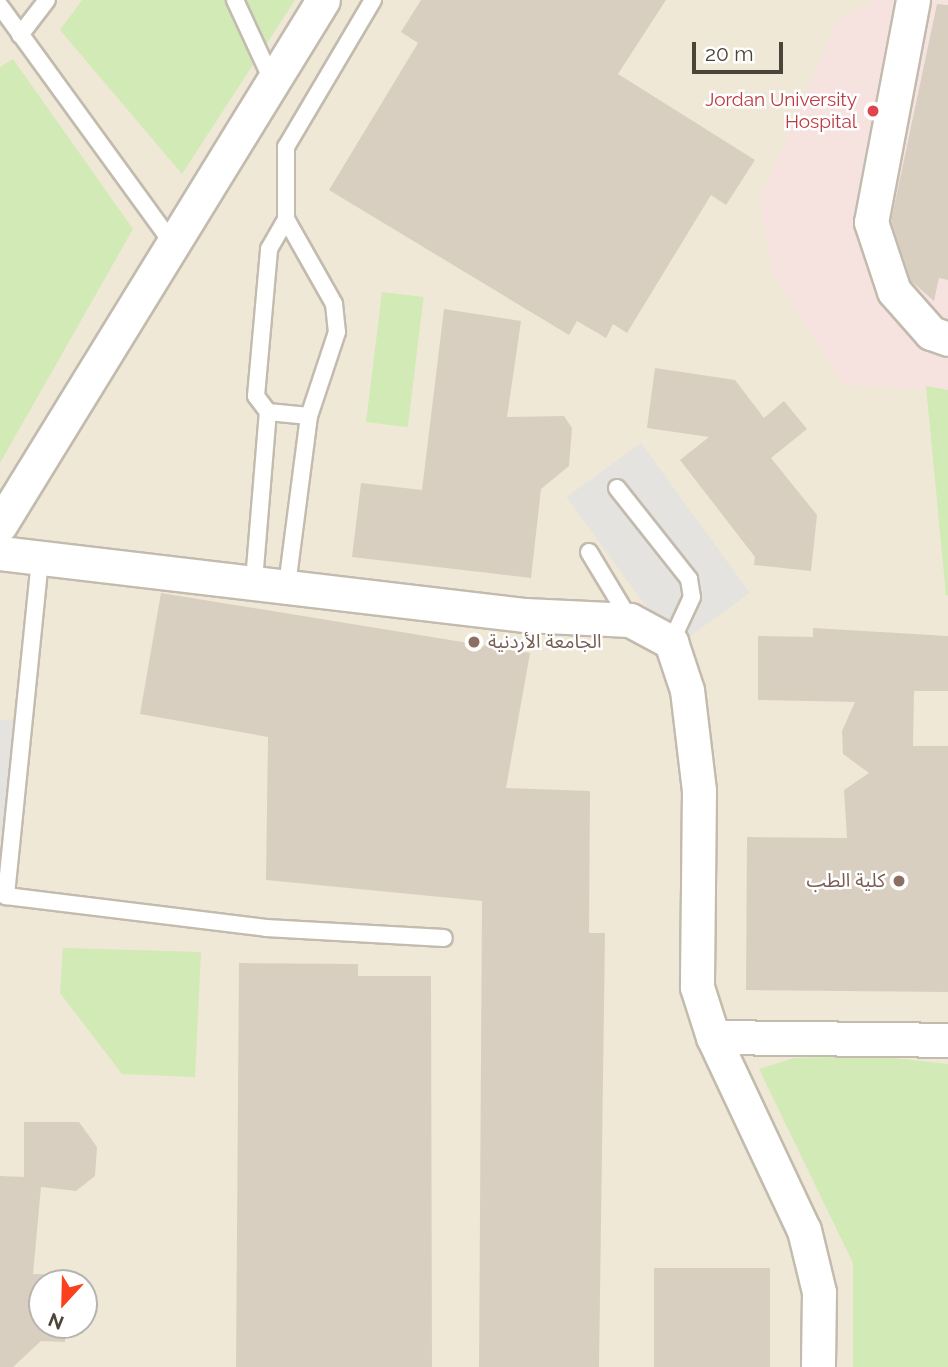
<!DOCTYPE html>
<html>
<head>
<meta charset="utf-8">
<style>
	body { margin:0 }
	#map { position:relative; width:948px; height:1367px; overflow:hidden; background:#f6f3ec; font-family:Raleway,"Noto Sans Arabic",sans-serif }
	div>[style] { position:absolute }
	.education>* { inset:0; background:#efe8d6 }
	.medical>* { inset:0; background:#f6e3e0 }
	.green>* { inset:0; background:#d2eab5; transform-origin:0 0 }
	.parking>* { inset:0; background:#e5e3e0; transform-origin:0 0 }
	.building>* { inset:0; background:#d8cfc1; transform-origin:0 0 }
	.roads { filter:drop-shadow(2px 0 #c2bbae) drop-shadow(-2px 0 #c2bbae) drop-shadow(0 2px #c2bbae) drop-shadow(0 -2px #c2bbae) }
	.service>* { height:16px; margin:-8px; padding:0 8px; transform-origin:8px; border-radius:8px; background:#fff }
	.minor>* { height:33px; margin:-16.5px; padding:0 16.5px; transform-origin:16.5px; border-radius:16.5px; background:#fff }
	.dots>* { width:19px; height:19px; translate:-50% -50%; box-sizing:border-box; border:4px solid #fff; border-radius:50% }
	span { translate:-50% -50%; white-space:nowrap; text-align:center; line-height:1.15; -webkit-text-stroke:5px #fff; paint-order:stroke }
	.health-label { font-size:19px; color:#be3a42 }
	.right { translate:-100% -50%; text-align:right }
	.education-label { font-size:19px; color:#785e54 }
	.left { translate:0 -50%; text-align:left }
	.north { position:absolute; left:28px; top:1269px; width:70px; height:70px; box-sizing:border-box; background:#fff; border:2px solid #b7b4b0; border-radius:50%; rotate:202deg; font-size:19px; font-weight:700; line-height:28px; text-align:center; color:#4b4439 }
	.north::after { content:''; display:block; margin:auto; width:24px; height:32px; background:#fc3f1d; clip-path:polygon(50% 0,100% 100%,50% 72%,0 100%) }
	.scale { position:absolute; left:692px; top:42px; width:91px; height:32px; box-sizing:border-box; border:4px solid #4b4439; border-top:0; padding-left:9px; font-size:21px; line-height:24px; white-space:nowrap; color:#4b4439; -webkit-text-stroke:5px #fff; paint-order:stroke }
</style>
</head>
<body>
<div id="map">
	<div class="education">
		<i style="clip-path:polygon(evenodd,0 0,948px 0,948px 1367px,0 1367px,0 0,42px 1283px,84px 1283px,84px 1325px,42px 1325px,42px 1283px)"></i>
	</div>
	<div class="medical">
		<i style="clip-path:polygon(875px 0,948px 0,948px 390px,843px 385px,773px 273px,759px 201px,836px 22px)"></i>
	</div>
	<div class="green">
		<i style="clip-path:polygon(82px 0,295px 0,182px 174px,60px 30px)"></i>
		<i style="clip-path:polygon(13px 59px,133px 229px,0 463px,0 67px)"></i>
		<i style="left:382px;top:292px;width:42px;height:131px;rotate:7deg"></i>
		<i style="clip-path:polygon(926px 386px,948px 390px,948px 595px,946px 595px)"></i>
		<i style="clip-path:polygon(63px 948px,201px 952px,195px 1077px,122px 1074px,60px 993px)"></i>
		<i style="clip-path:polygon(876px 1056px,948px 1064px,948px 1367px,853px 1367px,853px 1263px,759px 1069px,794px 1058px)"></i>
	</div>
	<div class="parking">
		<i style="left:641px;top:443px;width:185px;height:92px;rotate:54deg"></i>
		<i style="clip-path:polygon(18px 719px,0 842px,0 720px)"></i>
	</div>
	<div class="building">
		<i style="clip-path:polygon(421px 0,666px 0,618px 74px,755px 160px,726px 205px,711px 195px,627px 333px,613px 324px,606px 338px,577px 321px,569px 335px,329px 190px,418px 43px,401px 32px)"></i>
		<i style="clip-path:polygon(937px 4px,948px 5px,948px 280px,939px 278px,934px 301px,911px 281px,891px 221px)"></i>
		<i style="clip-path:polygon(444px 309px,521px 321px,507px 417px,564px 416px,572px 428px,569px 466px,541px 489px,531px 578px,352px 557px,361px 483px,422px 490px)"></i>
		<i style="clip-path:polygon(655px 368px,735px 380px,764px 418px,784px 401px,807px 429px,771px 458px,817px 515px,811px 571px,754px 565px,755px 557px,680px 460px,709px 437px,647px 428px)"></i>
		<i style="clip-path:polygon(161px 593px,530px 653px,506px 788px,590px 791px,589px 933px,605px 933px,599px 1367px,479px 1367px,482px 901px,266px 880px,268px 737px,140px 714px)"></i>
		<i style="clip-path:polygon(813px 628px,948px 636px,948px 691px,914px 691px,913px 746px,948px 746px,948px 992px,746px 990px,747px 837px,847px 838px,844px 790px,869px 773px,843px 754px,842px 731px,855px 702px,758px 700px,758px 636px,813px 637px)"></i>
		<i style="clip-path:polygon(239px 963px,358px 964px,358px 976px,431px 976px,432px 1367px,236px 1367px)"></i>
		<i style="clip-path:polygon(24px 1122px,79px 1122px,97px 1147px,95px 1176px,76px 1191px,41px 1187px,33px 1274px,67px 1275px,66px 1283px,42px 1283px,42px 1325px,65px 1325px,65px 1342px,41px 1341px,13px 1367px,0 1367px,0 1176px,24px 1177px)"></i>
		<i style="left:654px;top:1268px;width:116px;height:99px"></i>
	</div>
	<div class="roads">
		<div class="service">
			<i style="left:235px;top:0;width:88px;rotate:65.2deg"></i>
			<i style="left:0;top:6px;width:289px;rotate:54deg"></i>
			<i style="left:20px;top:35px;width:44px;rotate:-52.4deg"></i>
			<i style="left:286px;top:219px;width:98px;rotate:60.5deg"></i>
			<i style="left:334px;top:304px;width:28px;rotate:84deg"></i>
			<i style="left:337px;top:332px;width:89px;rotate:108.4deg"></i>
			<i style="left:309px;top:416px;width:170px;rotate:97.4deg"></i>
			<i style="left:268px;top:412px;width:41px;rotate:5.6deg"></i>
			<i style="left:617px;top:488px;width:116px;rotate:51.6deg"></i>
			<i style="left:689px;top:579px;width:18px;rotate:81deg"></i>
			<i style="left:692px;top:597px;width:50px;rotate:115deg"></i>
			<i style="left:589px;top:552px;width:79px;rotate:58.9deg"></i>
			<i style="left:40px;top:560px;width:338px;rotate:95.8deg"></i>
			<i style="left:6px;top:896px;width:262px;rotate:7deg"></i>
			<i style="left:266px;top:928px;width:178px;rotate:3.2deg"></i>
			<i style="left:254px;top:581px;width:170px;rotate:-85.3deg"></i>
			<i style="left:268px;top:412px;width:20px;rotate:-127deg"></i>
			<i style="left:256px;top:396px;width:148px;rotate:-84.9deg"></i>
			<i style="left:269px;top:249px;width:34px;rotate:-60deg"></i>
			<i style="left:286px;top:219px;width:72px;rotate:-90deg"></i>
			<i style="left:286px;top:147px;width:171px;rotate:-59.4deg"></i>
		</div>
		<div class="minor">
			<i style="left:913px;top:0;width:226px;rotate:100.7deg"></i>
			<i style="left:871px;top:222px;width:73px;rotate:71.6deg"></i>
			<i style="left:894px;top:291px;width:56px;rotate:48.6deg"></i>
			<i style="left:931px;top:333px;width:18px;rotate:19deg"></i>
			<i style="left:0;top:525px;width:616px;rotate:-58.4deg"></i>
			<i style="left:0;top:553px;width:529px;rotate:6.74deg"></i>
			<i style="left:525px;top:615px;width:105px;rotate:2.7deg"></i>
			<i style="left:630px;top:620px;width:47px;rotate:28.2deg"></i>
			<i style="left:671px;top:642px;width:51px;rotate:71.6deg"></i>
			<i style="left:687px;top:690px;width:101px;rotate:83.2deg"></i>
			<i style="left:699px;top:790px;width:197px;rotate:90.6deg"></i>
			<i style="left:697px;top:987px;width:52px;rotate:72.3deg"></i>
			<i style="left:713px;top:1037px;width:213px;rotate:64.8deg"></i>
			<i style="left:804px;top:1230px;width:64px;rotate:76.4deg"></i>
			<i style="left:819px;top:1292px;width:75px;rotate:90.8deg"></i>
			<i style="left:713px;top:1037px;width:235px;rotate:0.7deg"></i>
		</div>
	</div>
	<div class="dots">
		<i style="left:873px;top:111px;background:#e0444e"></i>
		<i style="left:474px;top:642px;background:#8d6e63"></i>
		<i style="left:899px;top:881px;background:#8d6e63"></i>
	</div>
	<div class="health-label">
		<span class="right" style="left:857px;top:111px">Jordan University<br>Hospital</span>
	</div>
	<div class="education-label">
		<span class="left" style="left:488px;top:642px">الجامعة الأردنية</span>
		<span class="right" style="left:885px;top:881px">كلية الطب</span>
	</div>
	<div class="north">N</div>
	<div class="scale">20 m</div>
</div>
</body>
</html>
